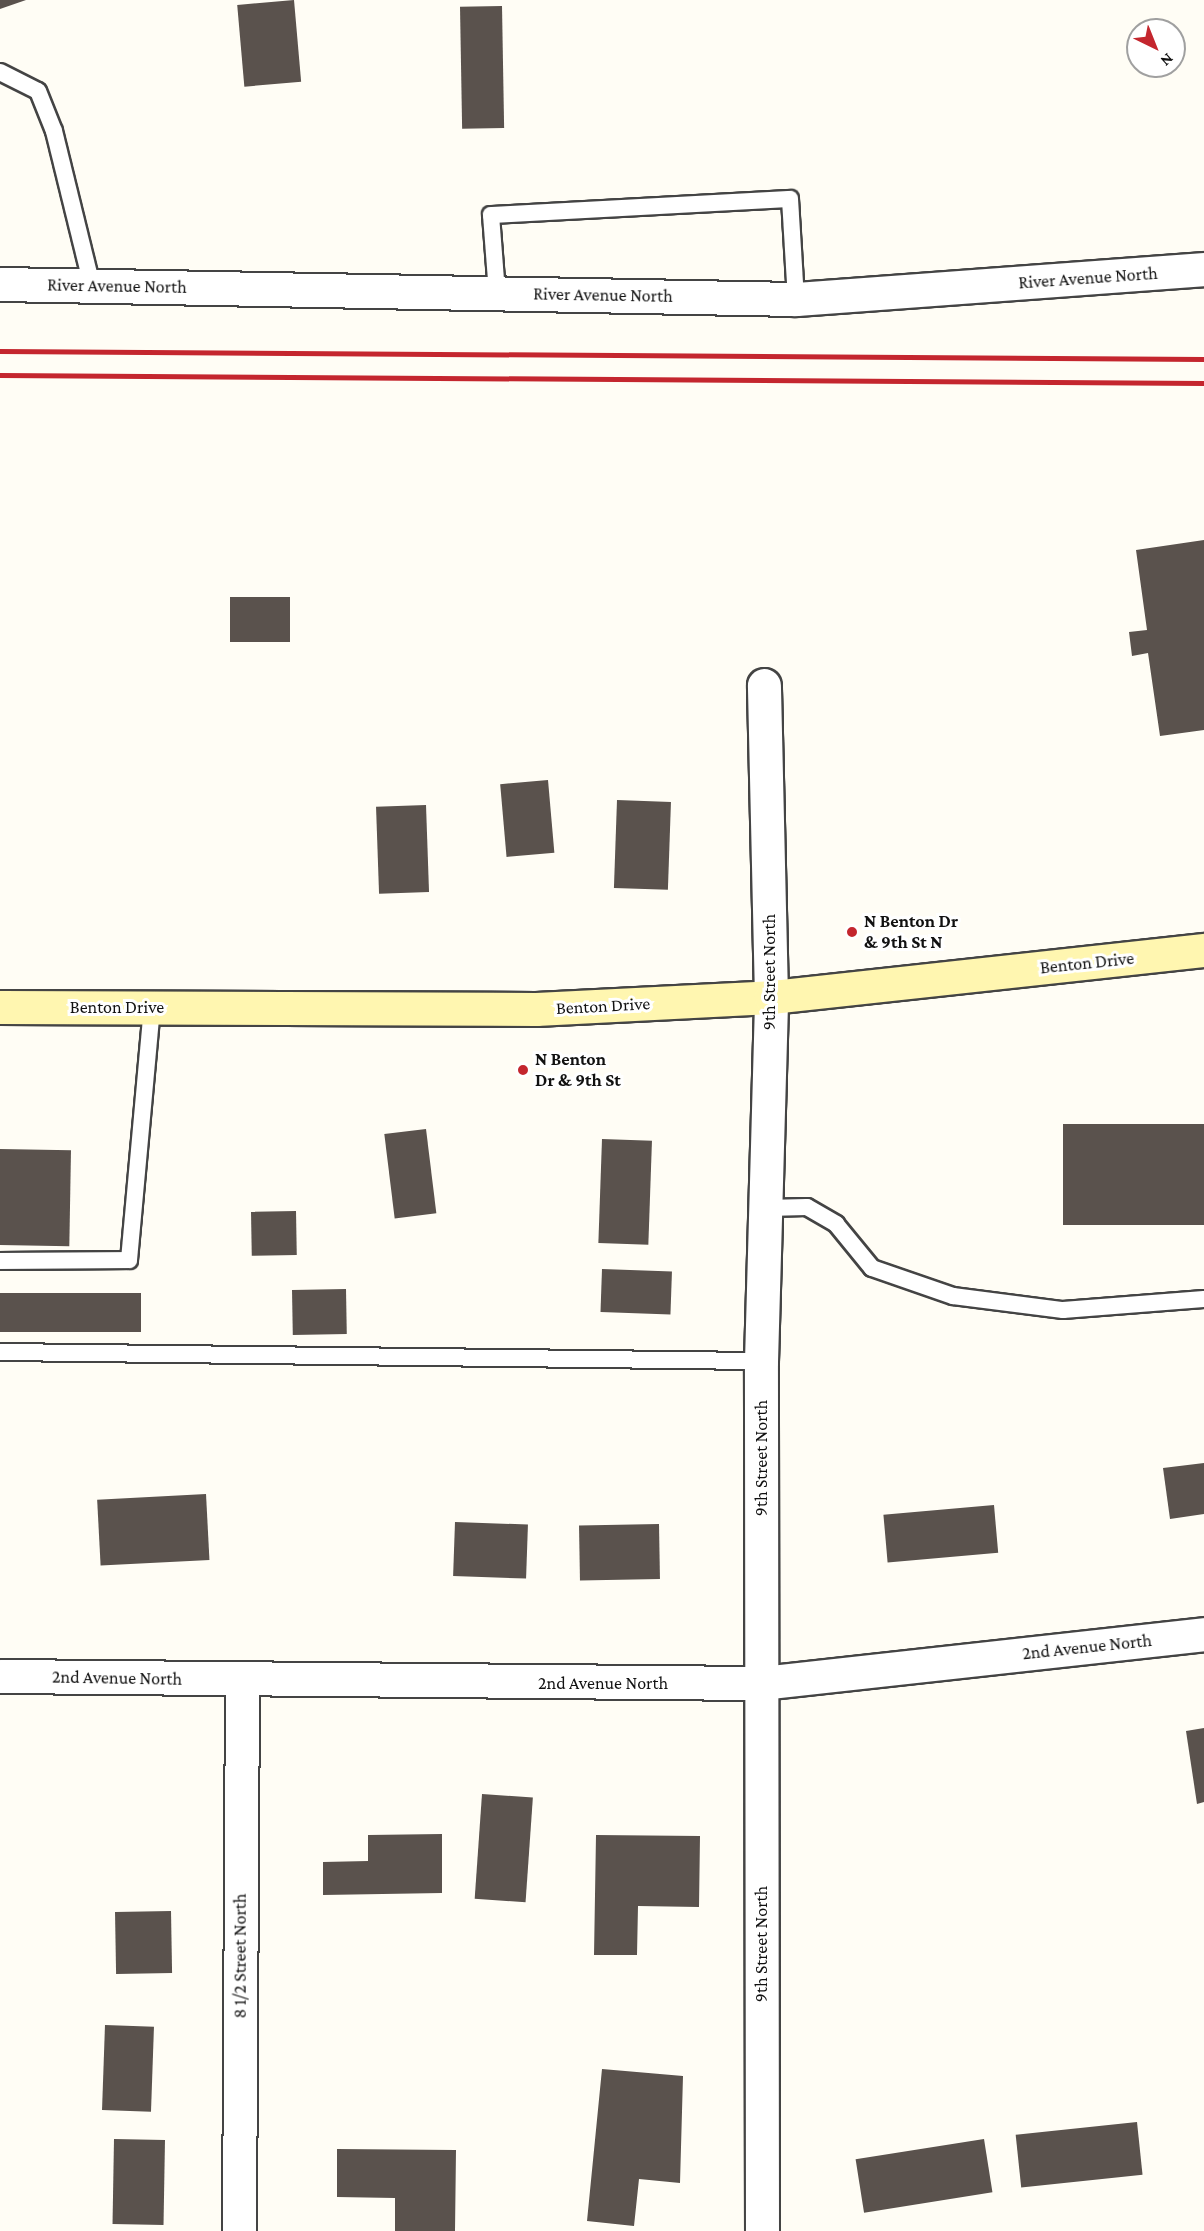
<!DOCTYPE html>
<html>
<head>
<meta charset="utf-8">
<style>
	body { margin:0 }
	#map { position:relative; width:1204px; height:2231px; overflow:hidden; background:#fffdf5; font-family:"Crimson Pro",serif }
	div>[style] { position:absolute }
	.building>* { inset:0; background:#5a524d; transform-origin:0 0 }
	.roads { filter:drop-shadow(2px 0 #444) drop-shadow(-2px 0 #444) drop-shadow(0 2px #444) drop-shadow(0 -2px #444) }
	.service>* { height:16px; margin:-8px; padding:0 8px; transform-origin:8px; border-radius:8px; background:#fff }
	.minor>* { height:33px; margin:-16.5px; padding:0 16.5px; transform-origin:16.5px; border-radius:16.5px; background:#fff }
	.secondary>* { height:33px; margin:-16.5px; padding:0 16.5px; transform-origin:16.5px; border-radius:16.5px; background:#fff6b0 }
	.rail>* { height:4.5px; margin:-2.25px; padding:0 2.25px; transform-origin:2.25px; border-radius:2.25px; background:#c4262e }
	.dots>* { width:16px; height:16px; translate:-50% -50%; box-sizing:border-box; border:3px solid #fff; border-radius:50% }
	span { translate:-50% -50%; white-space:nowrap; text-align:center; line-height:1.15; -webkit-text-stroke:6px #fff; paint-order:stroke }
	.street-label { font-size:18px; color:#111 }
	.poi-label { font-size:18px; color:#111; font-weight:700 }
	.left { translate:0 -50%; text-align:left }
	.north { position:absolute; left:1126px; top:18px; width:60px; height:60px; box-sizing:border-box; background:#fff; border:2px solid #a0a0a0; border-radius:50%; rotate:137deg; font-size:16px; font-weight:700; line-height:24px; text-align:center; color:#111 }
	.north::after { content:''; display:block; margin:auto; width:21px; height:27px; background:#c4262e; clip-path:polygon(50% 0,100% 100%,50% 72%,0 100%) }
</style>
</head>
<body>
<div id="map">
	<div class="building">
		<i style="clip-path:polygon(0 0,26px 0,0 9px)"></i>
		<i style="left:294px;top:0;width:82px;height:57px;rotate:85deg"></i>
		<i style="left:502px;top:6px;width:122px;height:42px;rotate:89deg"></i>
		<i style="clip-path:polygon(1204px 540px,1204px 730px,1160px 736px,1148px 653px,1132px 656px,1129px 632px,1147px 630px,1136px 550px)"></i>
		<i style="left:290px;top:597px;width:45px;height:60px;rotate:90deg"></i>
		<i style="left:548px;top:780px;width:73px;height:48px;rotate:85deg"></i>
		<i style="left:617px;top:800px;width:54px;height:88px;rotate:2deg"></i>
		<i style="left:426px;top:805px;width:87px;height:50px;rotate:88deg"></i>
		<i style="left:1204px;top:1124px;width:101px;height:141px;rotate:90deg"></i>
		<i style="left:426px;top:1129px;width:85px;height:42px;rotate:83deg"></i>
		<i style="left:602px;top:1139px;width:50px;height:104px;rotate:2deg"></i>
		<i style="left:0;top:1149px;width:71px;height:96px;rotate:1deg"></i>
		<i style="left:296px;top:1211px;width:44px;height:45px;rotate:89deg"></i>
		<i style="left:602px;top:1269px;width:70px;height:43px;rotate:2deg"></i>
		<i style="left:346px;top:1289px;width:45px;height:54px;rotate:89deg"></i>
		<i style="left:0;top:1293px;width:141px;height:39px"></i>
		<i style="clip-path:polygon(1204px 1463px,1204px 1514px,1170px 1519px,1163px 1468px)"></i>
		<i style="left:206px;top:1494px;width:66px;height:109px;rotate:87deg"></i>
		<i style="left:994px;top:1505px;width:48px;height:111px;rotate:85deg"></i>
		<i style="left:455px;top:1522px;width:73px;height:54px;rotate:2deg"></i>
		<i style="left:659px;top:1524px;width:55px;height:80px;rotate:89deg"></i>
		<i style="clip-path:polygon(1204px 1728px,1204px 1802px,1197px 1804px,1186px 1731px)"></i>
		<i style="left:482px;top:1794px;width:51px;height:105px;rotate:4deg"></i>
		<i style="clip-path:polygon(442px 1834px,442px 1893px,323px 1895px,323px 1862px,368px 1861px,368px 1835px)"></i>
		<i style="clip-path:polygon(596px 1835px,700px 1836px,699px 1907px,638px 1906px,637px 1955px,594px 1955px)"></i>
		<i style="left:171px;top:1911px;width:62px;height:56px;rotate:89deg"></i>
		<i style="left:105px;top:2025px;width:49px;height:85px;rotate:2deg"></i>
		<i style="clip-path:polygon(602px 2069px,683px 2076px,680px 2183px,639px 2179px,634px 2226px,587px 2221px)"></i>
		<i style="left:1137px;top:2122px;width:53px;height:122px;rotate:84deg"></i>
		<i style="left:114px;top:2139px;width:51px;height:85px;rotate:1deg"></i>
		<i style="left:984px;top:2139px;width:54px;height:130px;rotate:81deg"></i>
		<i style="clip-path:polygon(337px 2149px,456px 2150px,455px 2231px,395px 2231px,395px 2198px,337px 2197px)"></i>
	</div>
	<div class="roads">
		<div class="service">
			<i style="left:0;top:72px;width:42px;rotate:26.6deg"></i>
			<i style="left:38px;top:91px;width:43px;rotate:68.2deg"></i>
			<i style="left:54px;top:131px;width:160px;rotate:76.2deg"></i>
			<i style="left:497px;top:293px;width:78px;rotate:-94.4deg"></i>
			<i style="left:491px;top:215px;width:299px;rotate:-3.1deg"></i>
			<i style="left:790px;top:199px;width:100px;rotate:86.6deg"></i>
			<i style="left:766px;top:1208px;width:41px;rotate:-1.4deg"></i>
			<i style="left:807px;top:1207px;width:34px;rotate:30deg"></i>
			<i style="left:836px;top:1224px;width:57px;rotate:50.7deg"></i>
			<i style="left:872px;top:1268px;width:86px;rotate:19.1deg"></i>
			<i style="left:953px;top:1296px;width:111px;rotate:7.3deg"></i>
			<i style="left:1063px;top:1310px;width:141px;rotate:-4.5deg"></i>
			<i style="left:0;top:1261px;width:129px;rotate:-0.4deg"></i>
			<i style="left:129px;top:1260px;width:254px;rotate:-84.8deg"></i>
			<i style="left:0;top:1352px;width:761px;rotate:0.68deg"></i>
		</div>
		<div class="minor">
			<i style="left:0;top:284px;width:796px;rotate:1.08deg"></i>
			<i style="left:796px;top:299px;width:409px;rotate:-4.2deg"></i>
			<i style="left:0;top:1676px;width:761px;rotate:0.53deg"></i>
			<i style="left:761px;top:1683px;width:446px;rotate:-6.3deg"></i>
			<i style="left:239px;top:2231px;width:550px;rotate:-89.69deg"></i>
			<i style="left:762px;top:2231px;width:870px;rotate:-90.07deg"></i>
			<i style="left:761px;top:1361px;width:364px;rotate:-88.4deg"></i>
			<i style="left:771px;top:997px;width:312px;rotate:-91.3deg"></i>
		</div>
		<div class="secondary">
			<i style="left:0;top:1007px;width:536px;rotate:0.21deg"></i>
			<i style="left:536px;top:1009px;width:235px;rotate:-2.9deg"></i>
			<i style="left:771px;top:997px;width:436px;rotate:-6.2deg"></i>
		</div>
	</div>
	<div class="rail">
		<i style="left:0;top:351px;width:1204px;rotate:0.38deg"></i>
		<i style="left:0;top:375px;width:1204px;rotate:0.38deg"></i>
	</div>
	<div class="dots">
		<i style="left:852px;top:932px;background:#c4262e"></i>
		<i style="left:523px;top:1070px;background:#c4262e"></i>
	</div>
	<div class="street-label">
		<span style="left:1088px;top:278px;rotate:-4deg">River Avenue North</span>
		<span style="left:117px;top:286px;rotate:1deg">River Avenue North</span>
		<span style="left:603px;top:295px;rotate:1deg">River Avenue North</span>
		<span style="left:1087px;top:963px;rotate:-6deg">Benton Drive</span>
		<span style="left:769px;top:972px;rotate:-90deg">9th Street North</span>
		<span style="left:603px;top:1006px;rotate:-3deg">Benton Drive</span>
		<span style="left:117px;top:1007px">Benton Drive</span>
		<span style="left:761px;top:1458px;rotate:-90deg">9th Street North</span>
		<span style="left:1087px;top:1647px;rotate:-6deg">2nd Avenue North</span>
		<span style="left:117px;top:1678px;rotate:1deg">2nd Avenue North</span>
		<span style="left:603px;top:1683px">2nd Avenue North</span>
		<span style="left:761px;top:1944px;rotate:-90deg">9th Street North</span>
		<span style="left:240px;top:1956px;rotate:-90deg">8 1/2 Street North</span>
	</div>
	<div class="poi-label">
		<span class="left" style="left:864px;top:932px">N Benton Dr<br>&amp; 9th St N</span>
		<span class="left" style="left:535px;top:1070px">N Benton<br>Dr &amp; 9th St</span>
	</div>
	<div class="north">N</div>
</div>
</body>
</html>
